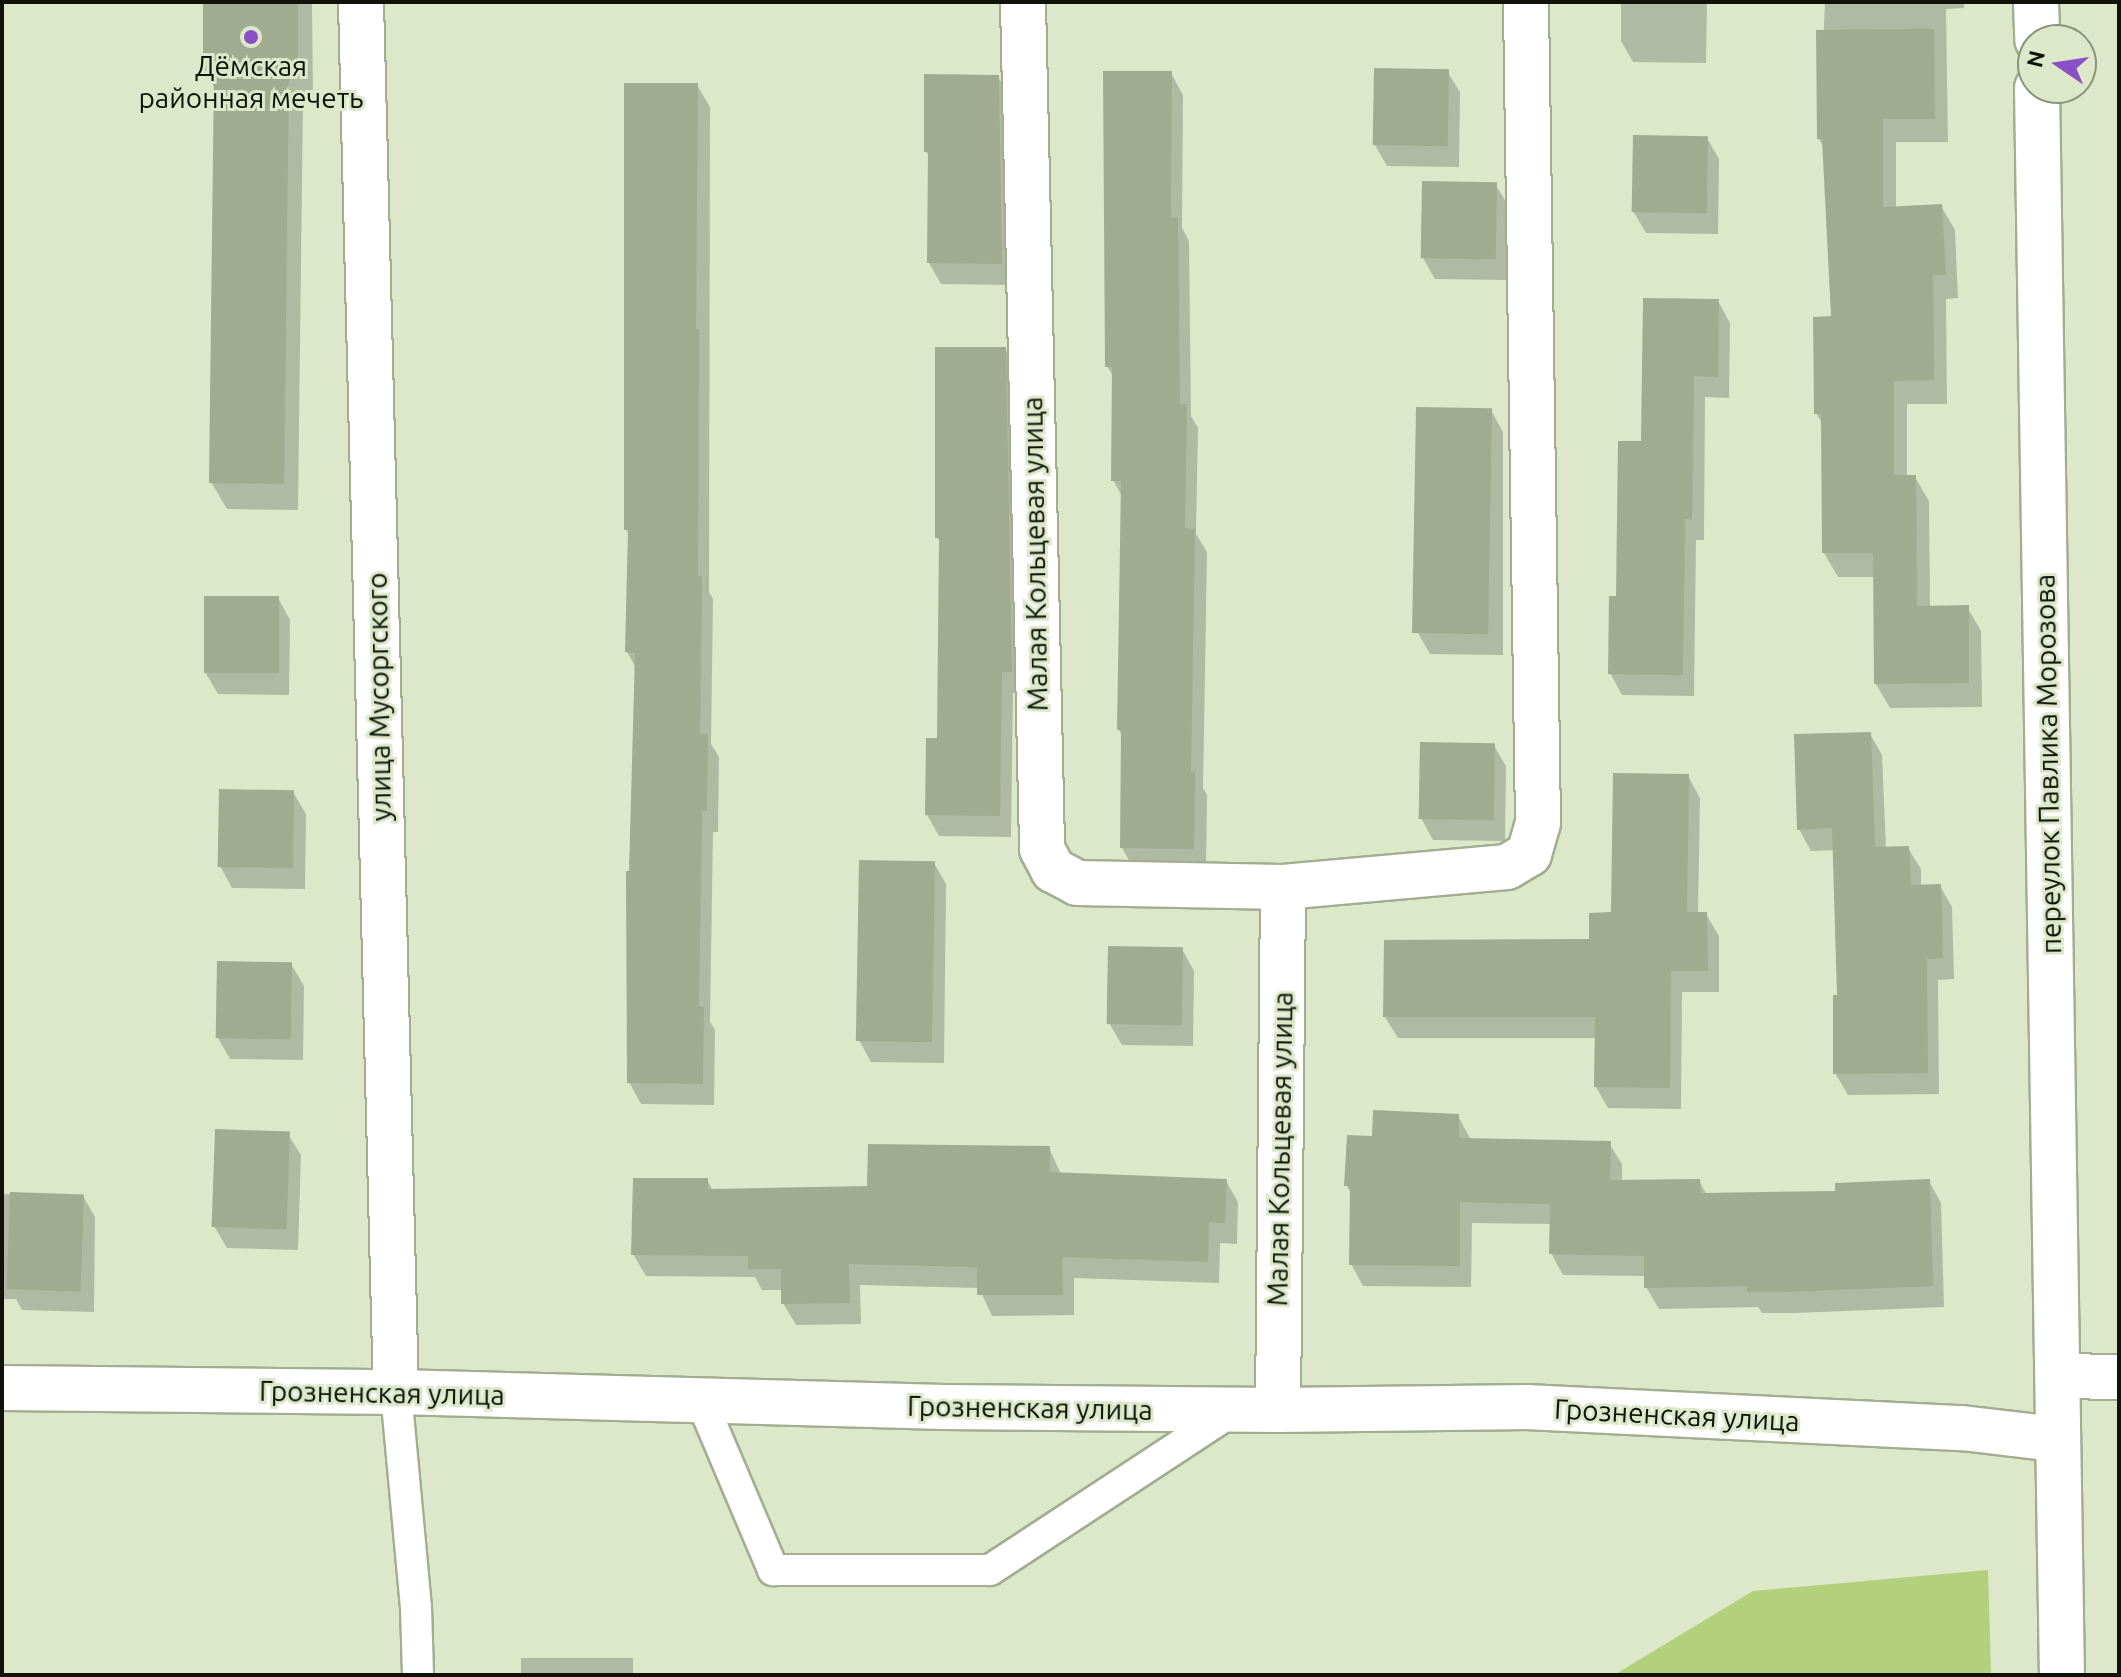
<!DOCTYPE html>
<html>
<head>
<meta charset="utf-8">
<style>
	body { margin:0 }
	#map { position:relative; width:2121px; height:1677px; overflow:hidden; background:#dde8cb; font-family:Ubuntu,sans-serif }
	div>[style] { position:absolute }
	.green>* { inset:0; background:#b3d07c }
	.shadow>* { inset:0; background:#0003; transform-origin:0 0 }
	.building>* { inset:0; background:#a0ab8f; transform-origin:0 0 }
	.roads { filter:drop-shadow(2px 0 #a2ad91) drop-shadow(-2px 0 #a2ad91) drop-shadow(0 2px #a2ad91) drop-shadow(0 -2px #a2ad91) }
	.service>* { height:30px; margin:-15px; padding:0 15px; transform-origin:15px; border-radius:15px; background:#fff }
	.minor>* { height:44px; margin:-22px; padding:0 22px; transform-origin:22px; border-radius:22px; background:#fff }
	.dots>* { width:22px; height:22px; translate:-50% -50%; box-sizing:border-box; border:4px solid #dde8cb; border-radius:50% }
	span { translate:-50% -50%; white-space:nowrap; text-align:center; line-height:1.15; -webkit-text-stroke:6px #dde8cb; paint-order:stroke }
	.poi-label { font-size:28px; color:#0f1309 }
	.street-label { font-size:28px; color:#0f1309 }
	.frame { position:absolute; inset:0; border:4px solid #0f1309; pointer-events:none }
	.north { position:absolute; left:2017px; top:24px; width:80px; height:80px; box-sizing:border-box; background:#dde8cb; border:2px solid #8b937d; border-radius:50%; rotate:283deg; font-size:22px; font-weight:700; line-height:32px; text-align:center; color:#0f1309 }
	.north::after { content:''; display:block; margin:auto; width:28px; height:36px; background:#8a4ec5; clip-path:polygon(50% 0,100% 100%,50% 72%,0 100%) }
</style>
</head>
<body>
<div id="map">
	<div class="green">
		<i style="clip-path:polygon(1988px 1570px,1991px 1675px,1614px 1675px,1753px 1591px)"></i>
	</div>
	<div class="shadow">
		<i style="clip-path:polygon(205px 2px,312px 2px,313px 98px,303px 98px,298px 510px,227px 509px,211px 482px,216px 90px,205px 72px)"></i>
		<i style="clip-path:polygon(1621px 2px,1707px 2px,1706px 63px,1633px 62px,1621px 41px)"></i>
		<i style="clip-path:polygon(1825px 2px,1964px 2px,1964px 8px,1946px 9px,1948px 142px,1896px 142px,1896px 208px,1941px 206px,1955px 230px,1958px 298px,1946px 299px,1947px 404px,1907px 404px,1907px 477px,1915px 477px,1929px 501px,1930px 607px,1967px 607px,1981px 631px,1982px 707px,1890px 708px,1876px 684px,1876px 577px,1838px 577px,1824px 553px,1823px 425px,1816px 413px,1833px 318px,1825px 149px,1819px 139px)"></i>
		<i style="clip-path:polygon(1447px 71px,1460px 92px,1459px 167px,1387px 166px,1375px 145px)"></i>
		<i style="clip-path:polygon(1171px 73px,1183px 95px,1182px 228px,1189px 241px,1191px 416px,1198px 428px,1196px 534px,1207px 552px,1203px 788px,1207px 795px,1206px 870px,1134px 869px,1122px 848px,1123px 737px,1119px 730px,1123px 498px,1113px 480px,1114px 378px,1107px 366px)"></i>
		<i style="clip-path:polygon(998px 77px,1011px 98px,1013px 285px,941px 284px,929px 263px,930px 159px,926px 151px)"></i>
		<i style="clip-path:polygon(697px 85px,710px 107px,709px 592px,713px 599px,711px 744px,719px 757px,718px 832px,713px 832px,710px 1022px,715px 1030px,714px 1105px,641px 1104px,629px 1082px,636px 668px,627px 652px,630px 537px,626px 529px)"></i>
		<i style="clip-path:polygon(1707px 138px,1719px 159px,1718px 234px,1646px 233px,1633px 211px)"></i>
		<i style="clip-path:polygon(1495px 184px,1508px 205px,1507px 280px,1435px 279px,1423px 258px)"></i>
		<i style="clip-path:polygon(1718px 301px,1730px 323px,1729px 398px,1705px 397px,1704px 540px,1696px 540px,1694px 696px,1622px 695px,1610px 673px,1643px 444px)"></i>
		<i style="clip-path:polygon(1005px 349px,1017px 371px,1024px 693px,1013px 693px,1011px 837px,939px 836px,927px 815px,939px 740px,941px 545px,937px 537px)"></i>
		<i style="clip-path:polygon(1491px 410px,1503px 432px,1503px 655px,1430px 654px,1418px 633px)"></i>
		<i style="clip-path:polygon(278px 598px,290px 620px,289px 695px,218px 694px,205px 672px)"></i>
		<i style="clip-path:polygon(1870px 734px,1882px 755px,1886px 849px,1908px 848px,1921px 869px,1921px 886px,1940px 886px,1952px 907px,1954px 979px,1938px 980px,1939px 1094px,1848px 1095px,1835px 1073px,1839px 997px,1835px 850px,1811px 851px,1799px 829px)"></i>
		<i style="clip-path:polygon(1493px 744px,1506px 766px,1505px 841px,1433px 840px,1421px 818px)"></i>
		<i style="clip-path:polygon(1688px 776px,1700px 798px,1698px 914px,1706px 914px,1719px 936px,1719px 992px,1682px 992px,1681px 1109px,1608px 1108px,1596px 1087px,1597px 1038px,1398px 1038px,1385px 1017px,1591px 941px,1613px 914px)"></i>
		<i style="clip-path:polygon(293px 792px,306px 814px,305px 889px,232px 888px,220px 866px)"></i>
		<i style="clip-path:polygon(934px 863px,946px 884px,944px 1063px,871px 1062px,859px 1040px)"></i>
		<i style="clip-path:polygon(1182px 949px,1194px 971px,1193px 1046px,1122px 1045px,1109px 1023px)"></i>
		<i style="clip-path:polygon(291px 964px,304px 986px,303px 1060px,230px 1059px,218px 1038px)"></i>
		<i style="clip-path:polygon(1458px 1116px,1471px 1140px,1609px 1143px,1622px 1164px,1622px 1181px,1699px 1181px,1707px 1195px,1838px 1193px,1929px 1181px,1941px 1203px,1944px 1307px,1796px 1313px,1762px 1313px,1758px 1307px,1659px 1309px,1646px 1287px,1646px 1276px,1563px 1275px,1551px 1253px,1552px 1224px,1472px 1223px,1471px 1287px,1363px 1286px,1351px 1264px,1352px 1195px,1346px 1185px,1374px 1138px)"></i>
		<i style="clip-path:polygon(288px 1134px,301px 1155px,298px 1250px,227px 1248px,214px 1226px)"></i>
		<i style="clip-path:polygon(1049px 1148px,1061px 1174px,1226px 1181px,1238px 1202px,1237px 1244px,1220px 1243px,1219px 1283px,1074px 1278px,1074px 1315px,992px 1316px,979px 1288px,860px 1285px,861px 1324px,796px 1325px,783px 1303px,783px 1290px,762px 1290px,755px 1277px,646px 1276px,633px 1254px,707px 1180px,713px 1191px,869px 1188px)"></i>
		<i style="clip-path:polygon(2px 1194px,83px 1196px,95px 1217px,94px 1312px,22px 1310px,16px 1299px,2px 1299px)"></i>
		<i style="left:521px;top:1658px;width:112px;height:17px"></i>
	</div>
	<div class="building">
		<i style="clip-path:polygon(203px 2px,298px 2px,298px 71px,289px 71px,284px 484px,209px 483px,214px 72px,203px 72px)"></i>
		<i style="clip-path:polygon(1934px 29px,1935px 119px,1883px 119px,1883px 207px,1942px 204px,1946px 275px,1933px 275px,1934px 380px,1894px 381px,1894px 475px,1916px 475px,1917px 606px,1969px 605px,1969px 683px,1874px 684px,1873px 553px,1822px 553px,1821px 414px,1814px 414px,1813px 317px,1831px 316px,1822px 139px,1817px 139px,1816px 30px)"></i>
		<i style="left:1374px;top:68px;width:75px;height:77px;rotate:1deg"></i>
		<i style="clip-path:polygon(1103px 71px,1172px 71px,1171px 218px,1178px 217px,1180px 404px,1187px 404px,1185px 528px,1195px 529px,1191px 772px,1195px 772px,1194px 849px,1120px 848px,1121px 730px,1117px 730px,1121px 481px,1111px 481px,1112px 367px,1105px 367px)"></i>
		<i style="clip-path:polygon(924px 74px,999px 75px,1002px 264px,927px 263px,928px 152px,924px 152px)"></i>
		<i style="clip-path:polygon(624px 83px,698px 83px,696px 329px,699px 329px,698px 576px,702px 576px,700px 734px,708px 734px,707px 811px,702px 811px,699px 1006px,704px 1007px,703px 1084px,627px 1083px,626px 871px,629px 871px,635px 653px,625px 652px,628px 530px,624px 530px)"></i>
		<i style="left:1633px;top:135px;width:75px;height:77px;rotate:1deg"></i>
		<i style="left:1422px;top:181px;width:75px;height:77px;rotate:1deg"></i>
		<i style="clip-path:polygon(1643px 298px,1719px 299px,1718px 377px,1694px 376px,1692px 520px,1685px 519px,1683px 675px,1608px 674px,1609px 596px,1616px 596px,1618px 441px,1641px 441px)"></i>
		<i style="clip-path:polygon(935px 347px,1006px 347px,1012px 672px,1002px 672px,1000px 816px,925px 815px,926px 738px,937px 738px,939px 538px,935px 538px)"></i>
		<i style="left:1416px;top:407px;width:76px;height:226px;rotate:1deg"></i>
		<i style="left:204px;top:596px;width:75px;height:77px"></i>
		<i style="clip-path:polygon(1871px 732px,1875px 847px,1909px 846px,1911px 885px,1941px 884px,1943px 958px,1927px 959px,1928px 1073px,1833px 1074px,1833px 995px,1837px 995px,1832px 828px,1797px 830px,1794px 734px)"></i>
		<i style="left:1420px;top:742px;width:75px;height:77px;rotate:1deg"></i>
		<i style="clip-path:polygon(1613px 773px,1689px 774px,1687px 912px,1707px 912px,1708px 971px,1671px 971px,1670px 1088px,1594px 1087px,1595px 1017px,1383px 1017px,1384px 940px,1589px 939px,1589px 913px,1611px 912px)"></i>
		<i style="left:219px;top:789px;width:75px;height:78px;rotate:1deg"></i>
		<i style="left:859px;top:860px;width:76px;height:181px;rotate:1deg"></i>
		<i style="left:1108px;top:946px;width:75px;height:78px;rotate:1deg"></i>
		<i style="left:217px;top:961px;width:75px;height:77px;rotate:1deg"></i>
		<i style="clip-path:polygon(1373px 1110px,1459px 1114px,1459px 1138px,1611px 1141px,1610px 1180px,1700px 1179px,1701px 1193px,1835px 1191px,1835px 1183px,1930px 1179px,1933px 1286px,1782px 1292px,1747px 1292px,1747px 1286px,1644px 1288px,1644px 1256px,1549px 1254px,1550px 1204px,1460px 1202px,1460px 1266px,1349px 1265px,1350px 1186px,1344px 1186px,1347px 1135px,1372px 1136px)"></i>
		<i style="left:215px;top:1129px;width:75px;height:98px;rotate:2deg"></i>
		<i style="clip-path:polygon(868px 1144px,1050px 1146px,1050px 1172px,1227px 1179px,1225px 1223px,1209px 1222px,1208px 1262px,1062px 1257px,1063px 1295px,977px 1295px,977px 1267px,849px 1264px,850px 1303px,781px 1304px,781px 1269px,748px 1269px,748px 1256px,631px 1255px,633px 1178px,708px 1178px,708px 1189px,867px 1186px)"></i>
		<i style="left:10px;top:1192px;width:74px;height:97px;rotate:2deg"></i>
	</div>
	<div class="roads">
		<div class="service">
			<i style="left:396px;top:1392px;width:216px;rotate:84.7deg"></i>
			<i style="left:416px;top:1607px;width:68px;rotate:88.3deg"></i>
			<i style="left:701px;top:1400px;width:185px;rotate:67deg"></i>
			<i style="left:773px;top:1570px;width:217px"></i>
			<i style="left:990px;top:1570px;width:292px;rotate:-33.3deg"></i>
		</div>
		<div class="minor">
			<i style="left:361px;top:2px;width:1390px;rotate:88.56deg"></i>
			<i style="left:1023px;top:2px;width:847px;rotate:88.71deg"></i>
			<i style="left:1042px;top:849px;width:24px;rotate:62deg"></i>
			<i style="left:1053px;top:870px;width:27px;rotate:28deg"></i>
			<i style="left:1077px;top:883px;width:206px;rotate:1.1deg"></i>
			<i style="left:1283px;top:887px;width:225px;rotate:-5.1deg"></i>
			<i style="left:1507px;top:867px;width:26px;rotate:-31deg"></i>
			<i style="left:1529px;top:854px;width:32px;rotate:-74deg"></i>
			<i style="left:1538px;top:823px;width:821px;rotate:-90.84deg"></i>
			<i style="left:2036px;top:2px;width:38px;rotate:88deg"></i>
			<i style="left:2037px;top:88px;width:1587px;rotate:89.1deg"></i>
			<i style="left:2058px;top:1376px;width:61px;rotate:0.9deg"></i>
			<i style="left:2px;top:1388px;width:394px;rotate:0.6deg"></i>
			<i style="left:396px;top:1392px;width:548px;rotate:1.57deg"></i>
			<i style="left:944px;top:1407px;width:334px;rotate:0.5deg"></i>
			<i style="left:1278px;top:1410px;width:248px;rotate:-0.7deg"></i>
			<i style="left:1526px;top:1407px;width:437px;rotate:2.8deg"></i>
			<i style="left:1962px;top:1428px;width:95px;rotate:6.7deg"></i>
			<i style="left:1278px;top:1410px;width:523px;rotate:-89.45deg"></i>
		</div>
	</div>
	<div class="dots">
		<i style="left:251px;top:37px;background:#8a4ec5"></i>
	</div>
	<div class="poi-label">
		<span style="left:251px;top:82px">Дёмская<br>районная мечеть</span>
	</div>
	<div class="street-label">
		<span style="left:1035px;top:554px;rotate:-91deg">Малая Кольцевая улица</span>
		<span style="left:379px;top:697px;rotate:-91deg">улица Мусоргского</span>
		<span style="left:2048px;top:764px;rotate:-91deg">переулок Павлика Морозова</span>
		<span style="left:1280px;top:1149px;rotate:-89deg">Малая Кольцевая улица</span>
		<span style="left:382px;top:1393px;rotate:1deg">Грозненская улица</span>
		<span style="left:1030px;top:1408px;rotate:1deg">Грозненская улица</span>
		<span style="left:1677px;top:1415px;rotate:3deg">Грозненская улица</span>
	</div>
	<div class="frame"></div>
	<div class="north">N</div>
</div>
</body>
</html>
